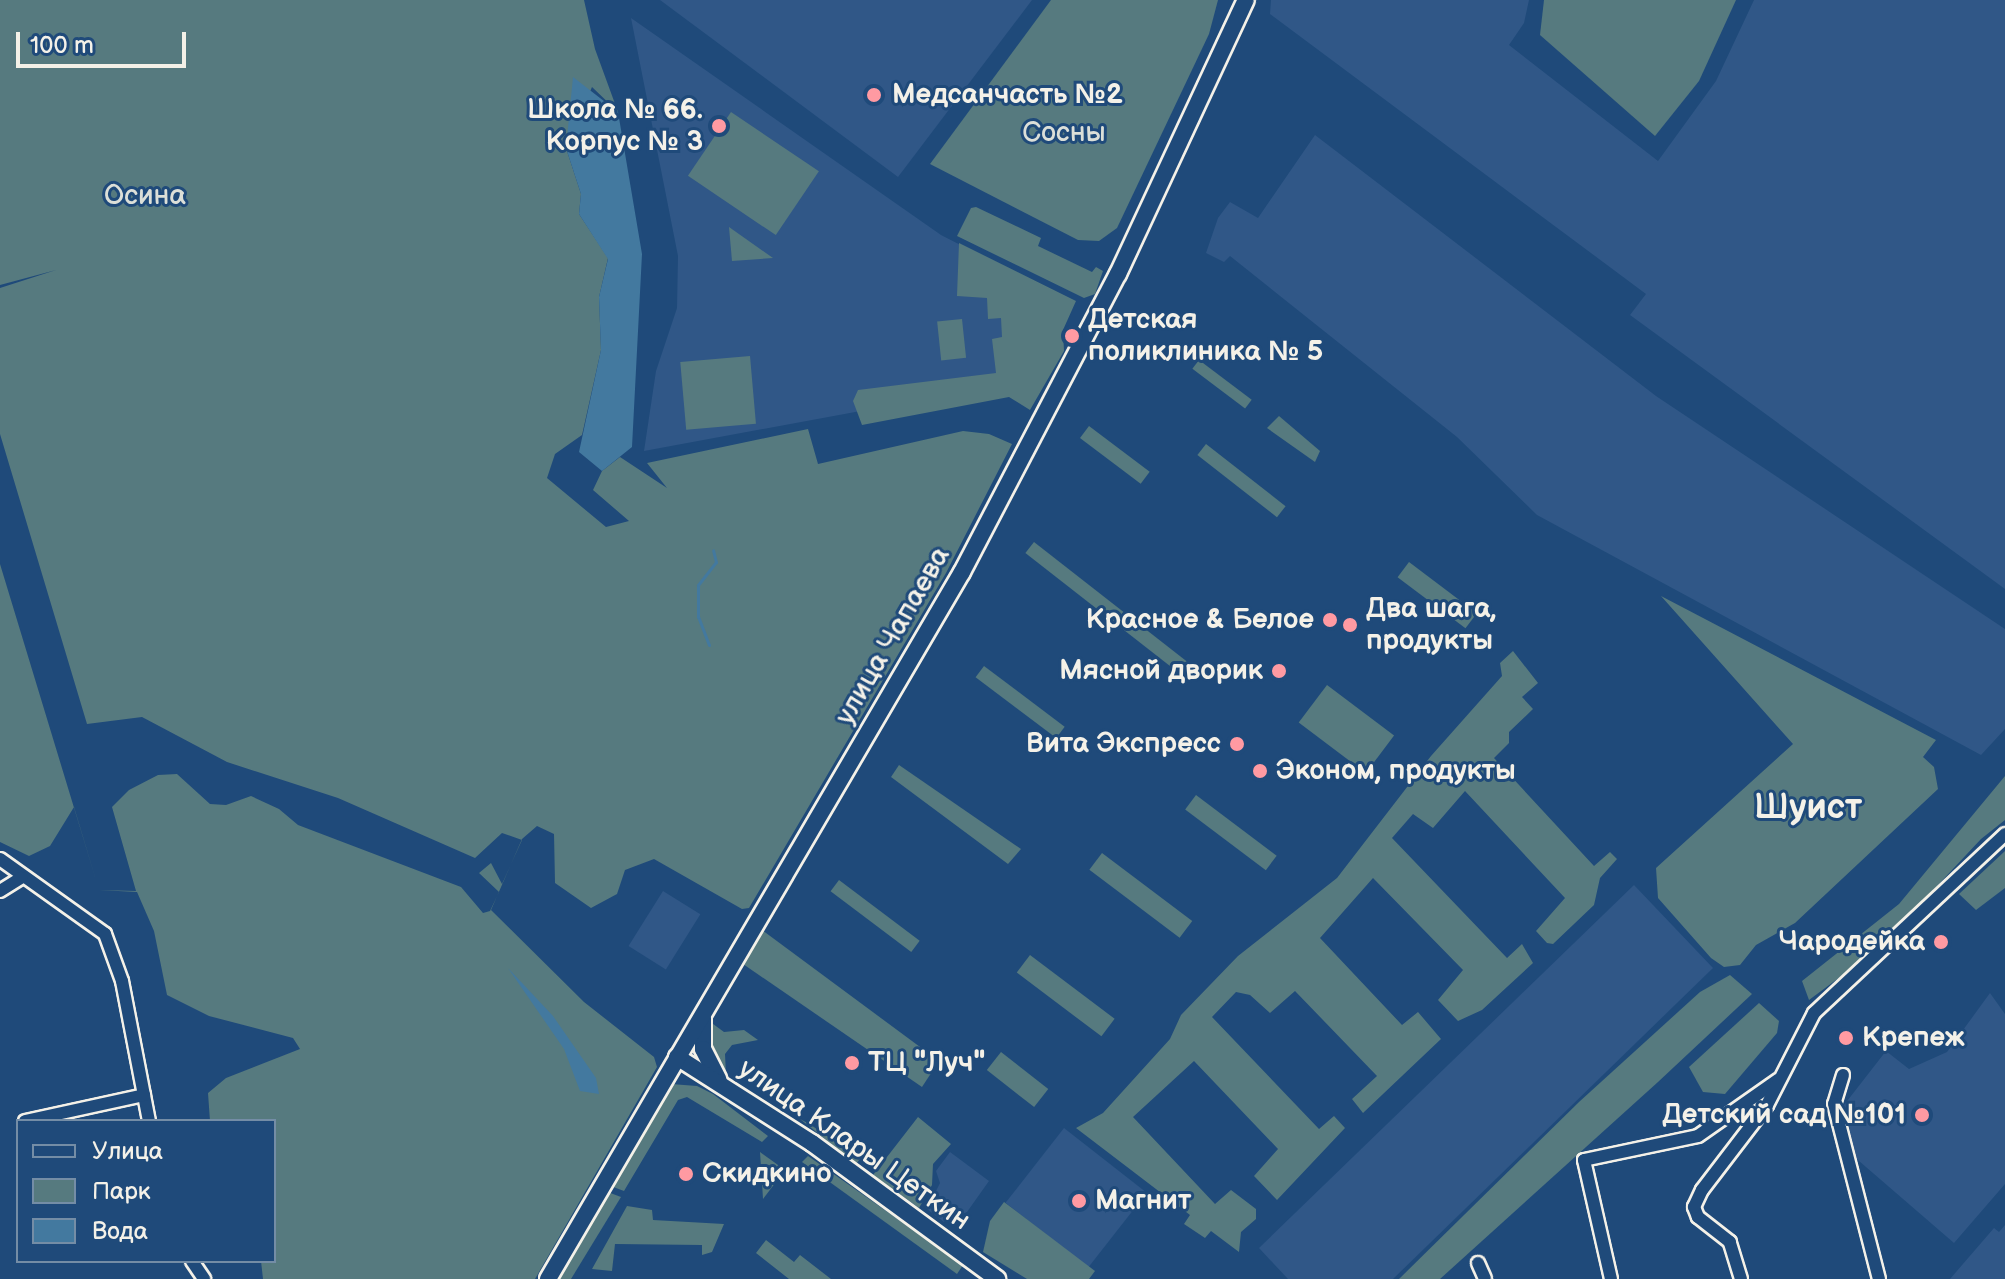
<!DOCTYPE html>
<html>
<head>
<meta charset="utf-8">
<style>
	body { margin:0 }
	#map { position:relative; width:2005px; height:1279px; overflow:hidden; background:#1f4a7a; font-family:"Balsamiq Sans",sans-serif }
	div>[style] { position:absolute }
	.built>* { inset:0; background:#305787; transform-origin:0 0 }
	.green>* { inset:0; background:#567a7f; transform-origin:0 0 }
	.water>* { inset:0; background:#43799f }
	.stream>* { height:3px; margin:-1.5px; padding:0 1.5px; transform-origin:1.5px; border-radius:1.5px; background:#43799f }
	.roads { filter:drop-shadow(2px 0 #f4f1e8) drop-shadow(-2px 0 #f4f1e8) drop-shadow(0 2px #f4f1e8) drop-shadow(0 -2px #f4f1e8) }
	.street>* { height:12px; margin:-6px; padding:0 6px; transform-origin:6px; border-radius:6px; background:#1f4a7a }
	.secondary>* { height:16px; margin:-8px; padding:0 8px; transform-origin:8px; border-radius:8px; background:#1f4a7a }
	.dots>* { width:22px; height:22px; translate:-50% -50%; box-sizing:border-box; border:4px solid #1f4a7a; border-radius:50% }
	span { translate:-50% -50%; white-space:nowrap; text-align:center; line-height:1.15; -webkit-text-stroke:6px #1f4a7a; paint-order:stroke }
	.poi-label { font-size:28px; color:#f4f1e8; font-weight:700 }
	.left { translate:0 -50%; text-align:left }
	.right { translate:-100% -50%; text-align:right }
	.park-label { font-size:28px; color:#dcdfd8 }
	.street-label { font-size:28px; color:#f4f1e8 }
	.district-label { font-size:36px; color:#f4f1e8; font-weight:700 }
	.legend { position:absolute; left:16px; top:1119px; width:260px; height:144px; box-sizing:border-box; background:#1f4a7a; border:2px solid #748da6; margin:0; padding:10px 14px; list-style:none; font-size:24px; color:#f4f1e8 }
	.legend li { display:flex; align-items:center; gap:16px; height:40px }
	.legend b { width:40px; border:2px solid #748da6 }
	.scale { position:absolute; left:16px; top:32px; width:170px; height:36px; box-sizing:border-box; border:4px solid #f4f1e8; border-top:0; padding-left:10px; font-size:24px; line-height:28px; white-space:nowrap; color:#f4f1e8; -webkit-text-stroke:6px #1f4a7a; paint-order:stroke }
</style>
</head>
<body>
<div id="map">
	<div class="built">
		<i style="clip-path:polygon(660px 0,1032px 0,898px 177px)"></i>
		<i style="clip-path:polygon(1271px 0,1529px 0,1524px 23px,1509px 45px,1658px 161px,1716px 81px,1754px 0,2005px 0,2005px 589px,1630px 315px,1646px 294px,1270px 14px)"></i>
		<i style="clip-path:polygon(631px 18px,941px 235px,1031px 281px,1012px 383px,644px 451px,656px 371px,677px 308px,678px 256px)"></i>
		<i style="clip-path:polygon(1315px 135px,1656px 396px,2005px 629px,2005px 729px,1981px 755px,1537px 515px,1457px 437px,1230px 256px,1224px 262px,1206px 253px,1218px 218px,1230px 202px,1258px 218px)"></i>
		<i style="clip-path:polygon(1634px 885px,1713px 968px,1393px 1279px,1288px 1279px,1259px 1248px)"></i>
		<i style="left:663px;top:891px;width:44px;height:65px;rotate:32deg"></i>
		<i style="clip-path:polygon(1990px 993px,2005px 1014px,2005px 1184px,1954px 1243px,1837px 1142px,1834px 1126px,1844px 1105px,1886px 1051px,1909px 1069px,1947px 1052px)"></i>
		<i style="left:1064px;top:1128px;width:105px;height:95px;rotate:38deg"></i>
		<i style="clip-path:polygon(950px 1152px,989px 1181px,967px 1212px,944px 1222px,927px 1209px,940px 1183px,936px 1171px)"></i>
		<i style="clip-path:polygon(2005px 1225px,2005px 1279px,1950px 1279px,1994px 1228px,1999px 1232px)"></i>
	</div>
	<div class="green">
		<i style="clip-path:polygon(0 0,584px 0,595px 49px,618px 112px,592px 87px,566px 148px,581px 194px,579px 214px,608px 258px,599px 297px,601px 350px,582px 435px,555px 454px,547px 478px,606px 527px,629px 521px,593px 490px,602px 471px,620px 457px,667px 488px,647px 463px,808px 429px,818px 464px,963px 431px,989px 434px,1012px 444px,946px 573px,749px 908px,742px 909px,654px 859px,625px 870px,617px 894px,591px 908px,555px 883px,554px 834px,537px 826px,522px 839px,491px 910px,584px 1002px,654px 1057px,657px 1067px,535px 1279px,263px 1279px,261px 1261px,274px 1261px,274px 1121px,210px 1121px,208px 1093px,226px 1078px,300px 1049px,293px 1038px,209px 1016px,167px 995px,154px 931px,137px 892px,99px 890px,74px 807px,50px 846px,29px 856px,0 842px,0 564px,99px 890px,136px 891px,112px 807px,129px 790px,158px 775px,177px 774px,210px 804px,226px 805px,251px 796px,279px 809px,298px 825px,461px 887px,483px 913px,490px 911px,499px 892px,479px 873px,491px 863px,502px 884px,522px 840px,502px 833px,475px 858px,338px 798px,227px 762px,142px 717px,87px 724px,0 434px,0 288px,56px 270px,0 285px)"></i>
		<i style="clip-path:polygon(1051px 0,1218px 0,1209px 34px,1117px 228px,1099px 241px,1078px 240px,930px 164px)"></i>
		<i style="clip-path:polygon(1544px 0,1736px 0,1699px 81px,1655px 136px,1540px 35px)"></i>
		<i style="left:731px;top:112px;width:106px;height:77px;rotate:34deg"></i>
		<i style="clip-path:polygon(976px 207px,1041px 238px,1038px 246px,1092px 272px,1096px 267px,1103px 271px,1095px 294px,1084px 298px,957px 236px,971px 208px)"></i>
		<i style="clip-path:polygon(729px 227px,773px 258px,732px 261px)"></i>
		<i style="clip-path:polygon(959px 243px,1076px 301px,1063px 330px,1064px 351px,1030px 410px,1009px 397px,862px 425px,853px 401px,858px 390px,996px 373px,992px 339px,1002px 337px,1001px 318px,988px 319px,987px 298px,957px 296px)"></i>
		<i style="left:962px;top:319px;width:39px;height:25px;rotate:84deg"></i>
		<i style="left:750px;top:356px;width:68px;height:70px;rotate:85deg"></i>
		<i style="left:1199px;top:360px;width:66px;height:11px;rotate:37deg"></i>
		<i style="clip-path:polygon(1279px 416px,1320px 451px,1315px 462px,1267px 428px)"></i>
		<i style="left:1089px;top:426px;width:76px;height:15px;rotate:37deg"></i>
		<i style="left:1206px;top:444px;width:101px;height:14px;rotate:38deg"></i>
		<i style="left:1034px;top:542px;width:205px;height:14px;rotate:38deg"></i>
		<i style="left:1409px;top:562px;width:85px;height:19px;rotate:37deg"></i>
		<i style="clip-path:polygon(1661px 596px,1936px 740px,1923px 757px,1934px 767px,1938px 789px,1795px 923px,1756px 945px,1740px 965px,1724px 967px,1711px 958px,1658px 898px,1656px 868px,1793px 744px)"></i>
		<i style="clip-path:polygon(1513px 651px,1538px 683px,1522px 697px,1533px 709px,1509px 732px,1509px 743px,1494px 758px,1594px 866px,1610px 852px,1617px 859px,1600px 878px,1594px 905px,1553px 944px,1547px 943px,1536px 931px,1565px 898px,1465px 791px,1433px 828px,1413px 814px,1392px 838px,1507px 958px,1522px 944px,1533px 963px,1482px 1010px,1458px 1021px,1438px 1000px,1463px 970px,1373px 878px,1320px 938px,1402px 1025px,1418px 1012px,1441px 1039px,1363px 1113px,1352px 1099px,1377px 1076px,1295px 991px,1270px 1013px,1250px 995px,1236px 992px,1212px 1017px,1319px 1129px,1334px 1116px,1345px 1128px,1277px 1200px,1254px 1176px,1278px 1149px,1194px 1061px,1133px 1117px,1215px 1204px,1231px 1190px,1256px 1209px,1256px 1219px,1241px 1232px,1239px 1252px,1211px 1231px,1205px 1238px,1184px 1224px,1190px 1215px,1076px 1128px,1103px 1113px,1170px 1039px,1181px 1015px,1238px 956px,1337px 878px,1431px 756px,1502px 676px,1500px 663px)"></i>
		<i style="left:984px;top:666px;width:101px;height:14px;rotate:37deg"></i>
		<i style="left:1327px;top:685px;width:84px;height:47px;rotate:37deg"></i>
		<i style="clip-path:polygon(899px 765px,1021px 849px,1008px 864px,891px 777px)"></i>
		<i style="clip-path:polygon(2005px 776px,2005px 820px,1981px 839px,1879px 948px,1809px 1000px,1802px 981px,1899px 904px)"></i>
		<i style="left:1196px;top:795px;width:101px;height:18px;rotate:37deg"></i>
		<i style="clip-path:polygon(2005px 851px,2005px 888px,1976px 910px,1959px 894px)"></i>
		<i style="left:1102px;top:853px;width:113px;height:21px;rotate:37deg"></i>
		<i style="left:839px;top:880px;width:101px;height:14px;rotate:37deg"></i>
		<i style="clip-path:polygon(762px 930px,939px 1061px,922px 1087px,743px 964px)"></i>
		<i style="left:1030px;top:955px;width:106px;height:22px;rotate:37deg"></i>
		<i style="clip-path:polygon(1730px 975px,1752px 994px,1658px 1082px,1440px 1279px,1399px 1279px,1579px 1102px,1700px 992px)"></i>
		<i style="clip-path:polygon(1759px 1003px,1779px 1021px,1777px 1033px,1725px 1094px,1703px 1092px,1689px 1067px)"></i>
		<i style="clip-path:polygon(709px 1021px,724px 1032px,744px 1030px,758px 1040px,732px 1045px,725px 1054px,726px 1075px,715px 1065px,706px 1032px)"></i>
		<i style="left:1001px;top:1052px;width:60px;height:23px;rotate:38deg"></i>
		<i style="clip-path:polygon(671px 1084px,697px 1086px,713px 1094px,768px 1136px,762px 1142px,687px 1097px,678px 1100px,624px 1191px,608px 1185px)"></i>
		<i style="clip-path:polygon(918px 1117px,951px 1144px,933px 1164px,932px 1185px,919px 1208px,873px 1175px)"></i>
		<i style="clip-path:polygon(800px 1119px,811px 1125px,860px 1159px,856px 1164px)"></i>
		<i style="clip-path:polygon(760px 1152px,785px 1170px,763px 1199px)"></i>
		<i style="clip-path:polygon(808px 1156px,963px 1265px,957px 1274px,802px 1162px)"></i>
		<i style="clip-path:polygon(605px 1191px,621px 1197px,571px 1279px,554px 1279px)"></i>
		<i style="clip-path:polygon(1004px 1202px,1095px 1271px,1089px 1279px,1027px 1279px,983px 1252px,990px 1221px)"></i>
		<i style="clip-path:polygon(627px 1206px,652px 1210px,653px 1220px,724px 1224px,712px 1252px,702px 1255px,702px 1245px,615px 1244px,612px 1271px,592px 1269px)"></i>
		<i style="clip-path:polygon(766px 1240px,794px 1262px,800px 1255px,831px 1279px,789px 1279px,756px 1253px)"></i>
	</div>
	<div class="water">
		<i style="clip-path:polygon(573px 77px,618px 112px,642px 254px,632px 447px,602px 471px,579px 452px,601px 350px,599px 297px,608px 259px,579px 214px,581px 194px,566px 148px)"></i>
		<i style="clip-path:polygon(508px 968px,553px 1016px,596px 1078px,599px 1094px,580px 1091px,564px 1049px)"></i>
	</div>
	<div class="stream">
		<i style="left:709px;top:645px;width:30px;rotate:-111deg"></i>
		<i style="left:698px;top:617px;width:32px;rotate:-90deg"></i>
		<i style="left:698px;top:585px;width:29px;rotate:-52deg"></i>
		<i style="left:716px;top:562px;width:12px;rotate:-104deg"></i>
	</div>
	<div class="roads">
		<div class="street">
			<i style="left:0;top:859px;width:129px;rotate:35.5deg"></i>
			<i style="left:105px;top:934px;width:50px;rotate:70.1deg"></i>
			<i style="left:122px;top:981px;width:143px;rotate:79.1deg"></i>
			<i style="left:0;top:891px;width:25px;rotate:-32deg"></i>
			<i style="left:1843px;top:1075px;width:30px;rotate:107deg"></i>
			<i style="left:1834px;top:1104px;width:181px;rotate:75.6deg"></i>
			<i style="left:25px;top:1121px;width:122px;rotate:-12.3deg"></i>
			<i style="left:192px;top:1261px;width:22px;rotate:56deg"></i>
			<i style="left:1478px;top:1263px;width:17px;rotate:66deg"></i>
			<i style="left:1611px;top:1279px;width:122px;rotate:-102.8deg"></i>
			<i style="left:1584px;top:1160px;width:116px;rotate:-11.9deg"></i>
			<i style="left:1698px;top:1136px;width:98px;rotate:-35deg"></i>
			<i style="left:1741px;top:1279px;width:39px;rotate:-107deg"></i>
			<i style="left:1730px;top:1242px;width:41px;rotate:-142deg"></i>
			<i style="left:1698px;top:1217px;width:11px;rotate:-112deg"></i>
			<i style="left:1694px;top:1207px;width:19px;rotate:-65deg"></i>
			<i style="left:1702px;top:1190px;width:107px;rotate:-52.6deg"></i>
			<i style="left:1767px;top:1105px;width:103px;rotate:-62.9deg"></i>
			<i style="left:1814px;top:1013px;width:262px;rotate:-43.1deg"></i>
		</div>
		<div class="secondary">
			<i style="left:703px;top:1018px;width:31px;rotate:90deg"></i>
			<i style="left:703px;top:1049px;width:34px;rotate:63deg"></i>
			<i style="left:677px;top:1057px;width:160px;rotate:32.5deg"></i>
			<i style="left:812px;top:1143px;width:230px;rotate:36.3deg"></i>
			<i style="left:548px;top:1279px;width:819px;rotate:-59.65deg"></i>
			<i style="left:962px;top:572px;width:336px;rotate:-62.4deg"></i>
			<i style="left:1118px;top:274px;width:302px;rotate:-65deg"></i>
		</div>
	</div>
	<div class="dots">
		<i style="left:874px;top:95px;background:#ff9aa2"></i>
		<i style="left:719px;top:126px;background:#ff9aa2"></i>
		<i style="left:1072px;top:336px;background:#ff9aa2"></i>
		<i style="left:1330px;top:620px;background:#ff9aa2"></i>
		<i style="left:1350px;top:625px;background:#ff9aa2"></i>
		<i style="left:1279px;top:671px;background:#ff9aa2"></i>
		<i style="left:1237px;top:744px;background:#ff9aa2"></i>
		<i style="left:1260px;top:771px;background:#ff9aa2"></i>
		<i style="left:1941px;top:942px;background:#ff9aa2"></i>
		<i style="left:1846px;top:1038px;background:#ff9aa2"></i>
		<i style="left:852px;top:1063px;background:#ff9aa2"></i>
		<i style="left:1922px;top:1115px;background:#ff9aa2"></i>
		<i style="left:686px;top:1174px;background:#ff9aa2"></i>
		<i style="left:1079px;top:1201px;background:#ff9aa2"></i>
	</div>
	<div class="poi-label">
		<span class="left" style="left:892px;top:95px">Медсанчасть №2</span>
		<span class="right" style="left:703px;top:126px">Школа № 66.<br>Корпус № 3</span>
		<span class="left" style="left:1088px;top:336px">Детская<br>поликлиника № 5</span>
		<span class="left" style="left:1366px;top:625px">Два шага,<br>продукты</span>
		<span class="right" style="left:1314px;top:620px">Красное &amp; Белое</span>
		<span class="right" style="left:1263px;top:671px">Мясной дворик</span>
		<span class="right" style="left:1221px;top:744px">Вита Экспресс</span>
		<span class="left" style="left:1276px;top:771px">Эконом, продукты</span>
		<span class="right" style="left:1925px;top:942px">Чародейка</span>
		<span class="left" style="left:1862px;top:1038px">Крепеж</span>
		<span class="left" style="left:868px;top:1063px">ТЦ "Луч"</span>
		<span class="right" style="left:1906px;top:1115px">Детский сад №101</span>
		<span class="left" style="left:702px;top:1174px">Скидкино</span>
		<span class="left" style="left:1095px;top:1201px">Магнит</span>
	</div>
	<div class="park-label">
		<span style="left:1064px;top:133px">Сосны</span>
		<span style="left:145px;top:196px">Осина</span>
	</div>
	<div class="street-label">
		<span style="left:893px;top:636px;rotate:-60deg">улица Чапаева</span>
		<span style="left:854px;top:1145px;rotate:35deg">улица Клары Цеткин</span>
	</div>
	<div class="district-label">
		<span style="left:1808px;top:808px">Шуист</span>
	</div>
	<ul class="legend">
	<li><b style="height:10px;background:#1f4a7a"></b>Улица</li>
	<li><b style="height:22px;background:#567a7f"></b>Парк</li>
	<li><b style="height:22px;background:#43799f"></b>Вода</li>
	</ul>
	<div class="scale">100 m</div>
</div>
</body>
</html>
